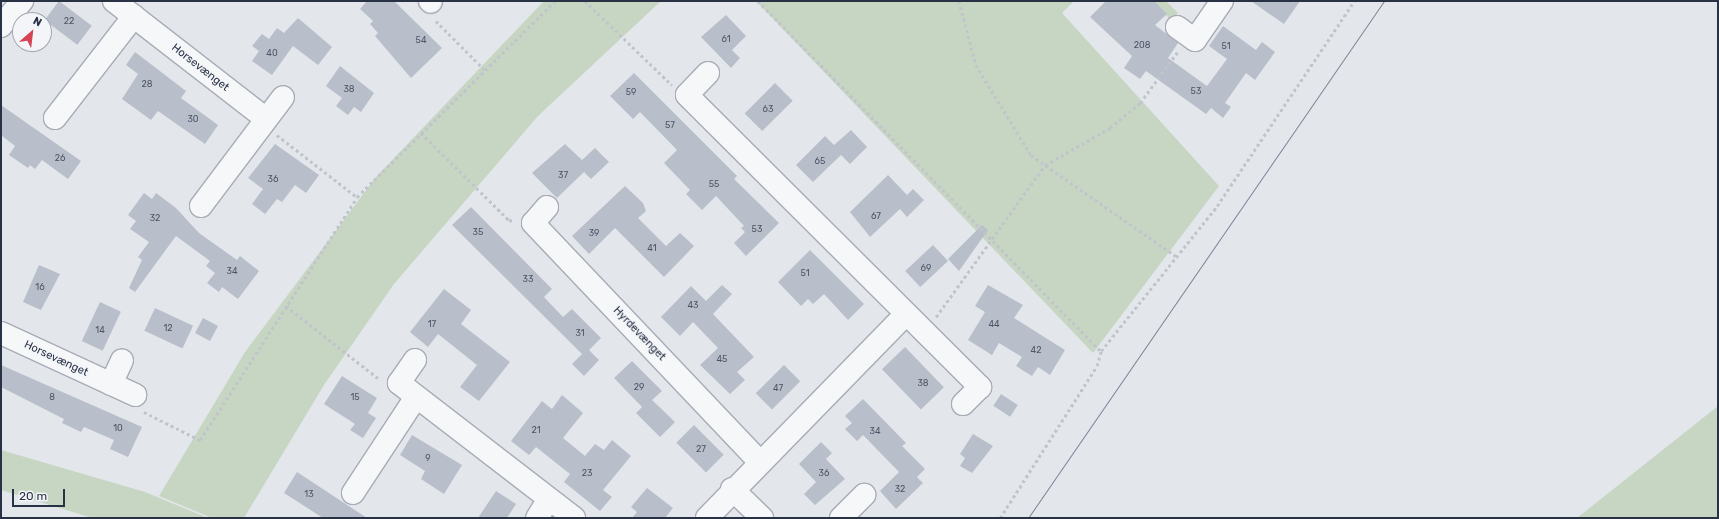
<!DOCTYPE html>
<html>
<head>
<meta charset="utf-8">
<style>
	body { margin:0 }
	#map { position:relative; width:1719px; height:519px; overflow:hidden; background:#e3e6eb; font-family:Rubik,sans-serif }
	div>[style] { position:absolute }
	.green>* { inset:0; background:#c7d6c3 }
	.building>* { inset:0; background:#b9bfca; transform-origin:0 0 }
	.path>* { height:2.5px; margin-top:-1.25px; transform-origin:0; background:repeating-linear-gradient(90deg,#c1c4ca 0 3px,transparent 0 6px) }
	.roads { filter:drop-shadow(1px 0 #a7acb6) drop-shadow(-1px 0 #a7acb6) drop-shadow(0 1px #a7acb6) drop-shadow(0 -1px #a7acb6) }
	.minor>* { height:22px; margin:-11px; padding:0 11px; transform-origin:11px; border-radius:11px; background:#f6f7f9 }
	.tram>* { height:1px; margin:-0.5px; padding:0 0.5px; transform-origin:0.5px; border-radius:0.5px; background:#7b8496 }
	span { translate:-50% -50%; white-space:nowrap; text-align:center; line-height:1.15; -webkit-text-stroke:3px #f3f5f8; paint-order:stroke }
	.number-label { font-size:9px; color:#4d5566 }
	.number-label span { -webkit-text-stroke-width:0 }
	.street-label { font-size:11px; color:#293245 }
	.frame { position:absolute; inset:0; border:2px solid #293245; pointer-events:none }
	.north { position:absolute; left:12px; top:12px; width:40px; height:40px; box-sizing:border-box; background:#f3f5f8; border:1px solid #a2a7b0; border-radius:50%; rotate:28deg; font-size:11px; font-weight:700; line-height:16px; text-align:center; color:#293245 }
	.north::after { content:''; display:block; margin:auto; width:14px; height:18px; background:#d54354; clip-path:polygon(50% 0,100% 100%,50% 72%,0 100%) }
	.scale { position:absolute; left:12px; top:489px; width:53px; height:18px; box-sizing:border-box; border:2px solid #293245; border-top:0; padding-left:5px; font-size:12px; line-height:14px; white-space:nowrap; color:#293245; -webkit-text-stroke:3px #f3f5f8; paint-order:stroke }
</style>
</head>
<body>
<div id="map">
	<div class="green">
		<i style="clip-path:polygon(544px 1px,661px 1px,538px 116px,394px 284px,324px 385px,244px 518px,212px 518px,159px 496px,245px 352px,376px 177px)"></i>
		<i style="clip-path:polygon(756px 1px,1074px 1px,1062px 13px,1219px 186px,1093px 353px)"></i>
		<i style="clip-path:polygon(1152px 1px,1166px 1px,1178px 13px,1172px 21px)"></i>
		<i style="clip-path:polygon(1718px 406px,1718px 518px,1577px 518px)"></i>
		<i style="clip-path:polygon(1px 450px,145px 492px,208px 518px,92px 518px,1px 490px)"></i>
	</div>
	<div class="building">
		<i style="left:59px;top:1px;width:41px;height:24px;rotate:37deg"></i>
		<i style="clip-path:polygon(367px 1px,394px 1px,442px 48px,411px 78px,375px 36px,378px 33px,370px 24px,373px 21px,360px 9px)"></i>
		<i style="clip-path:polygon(1106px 1px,1154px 1px,1167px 14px,1155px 25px,1178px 43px,1168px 58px,1207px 86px,1227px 59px,1209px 46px,1223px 26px,1256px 50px,1262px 42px,1275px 52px,1255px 80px,1246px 73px,1225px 103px,1231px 107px,1223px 118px,1211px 108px,1206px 114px,1146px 71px,1140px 79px,1124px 68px,1132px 56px,1090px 17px)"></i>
		<i style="clip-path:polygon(1251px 1px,1300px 1px,1284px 24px)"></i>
		<i style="clip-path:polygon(726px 15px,746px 36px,732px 50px,740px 58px,731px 68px,701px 37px)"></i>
		<i style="clip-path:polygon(298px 18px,332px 47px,318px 65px,293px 46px,272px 75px,252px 61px,259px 51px,252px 46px,262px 34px,269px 39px,277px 28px,284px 33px)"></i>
		<i style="clip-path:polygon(135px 52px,186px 91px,181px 98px,218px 125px,205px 144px,158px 111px,151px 120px,122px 99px,138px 74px,126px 65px)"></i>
		<i style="clip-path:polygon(340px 66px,374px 93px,361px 112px,354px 107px,348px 115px,336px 106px,342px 98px,326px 86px)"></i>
		<i style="clip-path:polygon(634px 73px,737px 176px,734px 179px,779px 223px,746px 256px,734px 243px,745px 232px,741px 228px,744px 226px,716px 196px,702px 210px,686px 194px,690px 190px,664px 163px,677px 150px,640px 112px,633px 119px,610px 96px)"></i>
		<i style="left:775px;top:83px;width:25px;height:43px;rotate:45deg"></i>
		<i style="clip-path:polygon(1px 105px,81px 161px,68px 179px,42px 160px,35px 169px,30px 165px,28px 168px,9px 155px,15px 146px,1px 135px)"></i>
		<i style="clip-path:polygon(851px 130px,867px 147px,850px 164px,841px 155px,813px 182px,796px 165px,825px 136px,834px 145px)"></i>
		<i style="clip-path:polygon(275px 144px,319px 175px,306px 193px,295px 185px,282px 202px,277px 199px,265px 214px,252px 204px,263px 189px,248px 178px)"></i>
		<i style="clip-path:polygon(565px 144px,582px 160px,595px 148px,609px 162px,591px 179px,584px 172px,557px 198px,532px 173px)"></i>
		<i style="clip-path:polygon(888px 175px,907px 195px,913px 189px,924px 200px,907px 217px,900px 209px,870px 237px,850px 212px)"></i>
		<i style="clip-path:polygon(625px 186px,643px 203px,646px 211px,638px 218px,666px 246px,680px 233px,694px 246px,664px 277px,615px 228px,589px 254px,572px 236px)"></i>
		<i style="clip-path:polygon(144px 193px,152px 199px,156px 193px,176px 208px,199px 233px,237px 260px,240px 256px,259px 271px,238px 299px,222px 287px,219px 292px,207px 283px,215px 273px,206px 266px,210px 261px,176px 236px,135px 292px,129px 288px,142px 260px,138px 257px,149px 242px,130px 229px,136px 221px,128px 215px)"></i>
		<i style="clip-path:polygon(471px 207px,552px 289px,544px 297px,563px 317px,572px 309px,601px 338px,589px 350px,599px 360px,584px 376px,572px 364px,582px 354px,452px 225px)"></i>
		<i style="clip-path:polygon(982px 225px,988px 230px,959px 271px,948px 259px)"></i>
		<i style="left:933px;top:245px;width:22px;height:38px;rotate:47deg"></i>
		<i style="clip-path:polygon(810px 250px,864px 304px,848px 320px,824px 294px,813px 304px,808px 299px,801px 306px,778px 282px)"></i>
		<i style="clip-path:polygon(39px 265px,60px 274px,41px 310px,23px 302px)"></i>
		<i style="clip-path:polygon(722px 285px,732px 294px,713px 314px,754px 357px,737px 372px,745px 380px,730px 394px,700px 365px,718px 348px,693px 322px,680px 336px,661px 317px,691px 286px,706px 301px)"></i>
		<i style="clip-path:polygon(988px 285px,1023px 305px,1014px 318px,1065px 350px,1050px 375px,1038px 367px,1032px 376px,1016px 366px,1022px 357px,999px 343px,992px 355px,968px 340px,985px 312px,975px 306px)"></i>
		<i style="clip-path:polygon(444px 289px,471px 310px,461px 324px,510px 362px,479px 401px,460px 387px,477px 365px,438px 334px,428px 347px,410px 332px)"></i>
		<i style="left:100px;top:302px;width:23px;height:43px;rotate:25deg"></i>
		<i style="left:155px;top:308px;width:42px;height:25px;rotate:25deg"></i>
		<i style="left:203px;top:318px;width:17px;height:17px;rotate:28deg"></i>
		<i style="left:905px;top:347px;width:56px;height:32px;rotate:46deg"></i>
		<i style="clip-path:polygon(632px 361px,662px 391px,652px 400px,675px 422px,660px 437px,636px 413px,642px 407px,614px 378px)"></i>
		<i style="clip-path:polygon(1px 365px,142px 427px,128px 457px,110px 449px,114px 440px,84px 427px,81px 432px,62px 423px,64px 419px,1px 387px)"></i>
		<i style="left:784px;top:365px;width:23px;height:40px;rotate:45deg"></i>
		<i style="clip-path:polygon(342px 376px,377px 398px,368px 413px,376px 418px,363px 438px,350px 430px,355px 424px,324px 404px)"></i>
		<i style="left:1001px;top:394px;width:20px;height:14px;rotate:33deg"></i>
		<i style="clip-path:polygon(562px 395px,583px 413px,563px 438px,585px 456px,595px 444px,604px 450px,612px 440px,631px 456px,603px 490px,612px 497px,600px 511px,564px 482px,570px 474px,536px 447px,529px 455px,511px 441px,542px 401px,552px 409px)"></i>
		<i style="clip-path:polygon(863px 399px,906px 443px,902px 446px,925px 469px,917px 477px,923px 483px,896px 509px,880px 491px,899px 472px,863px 435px,857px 441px,845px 429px,852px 423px,845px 416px)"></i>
		<i style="left:694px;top:425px;width:42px;height:25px;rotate:45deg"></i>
		<i style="clip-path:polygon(973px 434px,993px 446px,972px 473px,960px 466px,965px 458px,960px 454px)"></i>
		<i style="clip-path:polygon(412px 435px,462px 465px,444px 494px,421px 479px,425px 471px,400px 455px)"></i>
		<i style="clip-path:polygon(821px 442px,832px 453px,826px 459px,845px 479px,815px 505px,804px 494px,816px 482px,799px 464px)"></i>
		<i style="clip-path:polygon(297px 472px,367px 518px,323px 518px,284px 493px)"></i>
		<i style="clip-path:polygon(647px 488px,673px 508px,665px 518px,632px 518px,637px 512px,631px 507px)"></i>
		<i style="clip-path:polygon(496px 491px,516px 504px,507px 518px,478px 518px)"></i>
	</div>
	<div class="path">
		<i style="left:585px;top:1px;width:121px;rotate:44deg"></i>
		<i style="left:758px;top:1px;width:490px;rotate:45.6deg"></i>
		<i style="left:959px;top:1px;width:66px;rotate:75.1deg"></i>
		<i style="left:976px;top:65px;width:105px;rotate:58.6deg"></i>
		<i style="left:1031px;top:155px;width:177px;rotate:34.9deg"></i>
		<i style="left:436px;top:21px;width:69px;rotate:45deg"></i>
		<i style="left:421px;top:133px;width:124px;rotate:44.7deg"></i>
		<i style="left:509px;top:220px;width:5px;rotate:11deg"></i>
		<i style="left:277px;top:135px;width:101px;rotate:37.8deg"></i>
		<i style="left:286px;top:306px;width:118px;rotate:38.1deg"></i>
		<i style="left:936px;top:317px;width:187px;rotate:-54.4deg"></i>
		<i style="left:1045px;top:165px;width:75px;rotate:-29.6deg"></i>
		<i style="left:1110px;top:128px;width:39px;rotate:-40deg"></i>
		<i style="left:1140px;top:103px;width:64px;rotate:-53.8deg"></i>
		<i style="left:144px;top:412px;width:63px;rotate:26.6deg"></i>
		<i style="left:200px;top:440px;width:289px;rotate:-57.1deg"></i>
		<i style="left:357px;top:197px;width:279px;rotate:-44.7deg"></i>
		<i style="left:1000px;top:518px;width:180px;rotate:-57.5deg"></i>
		<i style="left:1097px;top:366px;width:16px;rotate:-75deg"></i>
		<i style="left:1101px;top:351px;width:186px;rotate:-51.3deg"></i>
		<i style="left:1217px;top:206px;width:247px;rotate:-56.2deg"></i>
	</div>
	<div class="roads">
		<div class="minor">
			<i style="left:114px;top:1px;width:192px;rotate:37.8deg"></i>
			<i style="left:430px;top:1px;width:1px;rotate:45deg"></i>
			<i style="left:1px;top:26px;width:33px;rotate:-50deg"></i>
			<i style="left:1177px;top:27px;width:22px;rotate:36deg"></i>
			<i style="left:1195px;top:40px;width:47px;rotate:-55.3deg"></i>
			<i style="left:708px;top:73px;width:30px;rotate:134deg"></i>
			<i style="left:687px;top:95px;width:414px;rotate:44.9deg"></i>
			<i style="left:980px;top:387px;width:24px;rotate:135deg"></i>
			<i style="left:55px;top:118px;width:129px;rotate:-52.2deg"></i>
			<i style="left:201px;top:206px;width:136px;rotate:-53deg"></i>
			<i style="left:547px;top:207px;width:21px;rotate:131deg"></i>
			<i style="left:533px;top:223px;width:328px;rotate:46.5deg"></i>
			<i style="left:1px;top:333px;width:148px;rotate:24.8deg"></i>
			<i style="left:415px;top:360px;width:28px;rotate:125deg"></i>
			<i style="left:399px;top:383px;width:221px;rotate:37.6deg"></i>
			<i style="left:111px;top:384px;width:26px;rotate:-65deg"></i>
			<i style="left:732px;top:489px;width:42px;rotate:44deg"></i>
			<i style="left:353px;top:493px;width:115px;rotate:-56.7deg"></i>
			<i style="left:537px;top:518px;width:22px;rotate:-58deg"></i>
			<i style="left:707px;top:518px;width:285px;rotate:-45.7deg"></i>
			<i style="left:841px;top:518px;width:33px;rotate:-45deg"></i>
		</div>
	</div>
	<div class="tram">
		<i style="left:1028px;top:518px;width:628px;rotate:-55.45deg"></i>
	</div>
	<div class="number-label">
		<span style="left:69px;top:21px">22</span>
		<span style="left:726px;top:39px">61</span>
		<span style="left:421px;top:40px">54</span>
		<span style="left:1142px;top:45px">208</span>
		<span style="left:1226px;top:46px">51</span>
		<span style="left:272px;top:53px">40</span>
		<span style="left:147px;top:84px">28</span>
		<span style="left:349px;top:89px">38</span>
		<span style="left:1196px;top:91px">53</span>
		<span style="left:631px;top:92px">59</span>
		<span style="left:768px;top:109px">63</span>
		<span style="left:193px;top:119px">30</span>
		<span style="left:670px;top:125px">57</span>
		<span style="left:60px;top:158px">26</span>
		<span style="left:820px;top:161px">65</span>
		<span style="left:563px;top:175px">37</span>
		<span style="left:273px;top:179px">36</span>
		<span style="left:714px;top:184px">55</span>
		<span style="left:876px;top:216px">67</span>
		<span style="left:155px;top:218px">32</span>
		<span style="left:757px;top:229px">53</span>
		<span style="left:478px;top:232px">35</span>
		<span style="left:594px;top:233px">39</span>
		<span style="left:652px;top:248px">41</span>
		<span style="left:926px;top:268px">69</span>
		<span style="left:232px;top:271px">34</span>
		<span style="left:805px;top:273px">51</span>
		<span style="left:528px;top:279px">33</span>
		<span style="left:40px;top:287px">16</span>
		<span style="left:693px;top:305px">43</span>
		<span style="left:432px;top:324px">17</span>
		<span style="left:994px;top:324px">44</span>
		<span style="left:168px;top:328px">12</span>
		<span style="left:100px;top:330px">14</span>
		<span style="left:580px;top:333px">31</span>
		<span style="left:1036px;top:350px">42</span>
		<span style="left:722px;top:359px">45</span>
		<span style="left:923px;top:383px">38</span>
		<span style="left:639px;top:387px">29</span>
		<span style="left:778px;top:388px">47</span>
		<span style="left:52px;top:397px">8</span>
		<span style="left:355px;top:397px">15</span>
		<span style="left:118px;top:428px">10</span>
		<span style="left:536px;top:430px">21</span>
		<span style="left:875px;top:431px">34</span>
		<span style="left:701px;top:449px">27</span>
		<span style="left:428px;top:458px">9</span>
		<span style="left:587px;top:473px">23</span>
		<span style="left:824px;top:473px">36</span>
		<span style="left:900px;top:489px">32</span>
		<span style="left:309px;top:494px">13</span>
	</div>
	<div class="street-label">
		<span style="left:200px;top:68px;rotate:38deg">Horsevænget</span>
		<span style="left:639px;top:334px;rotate:46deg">Hyrdevænget</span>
		<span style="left:56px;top:359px;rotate:25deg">Horsevænget</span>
	</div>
	<div class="frame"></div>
	<div class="north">N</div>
	<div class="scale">20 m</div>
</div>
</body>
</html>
